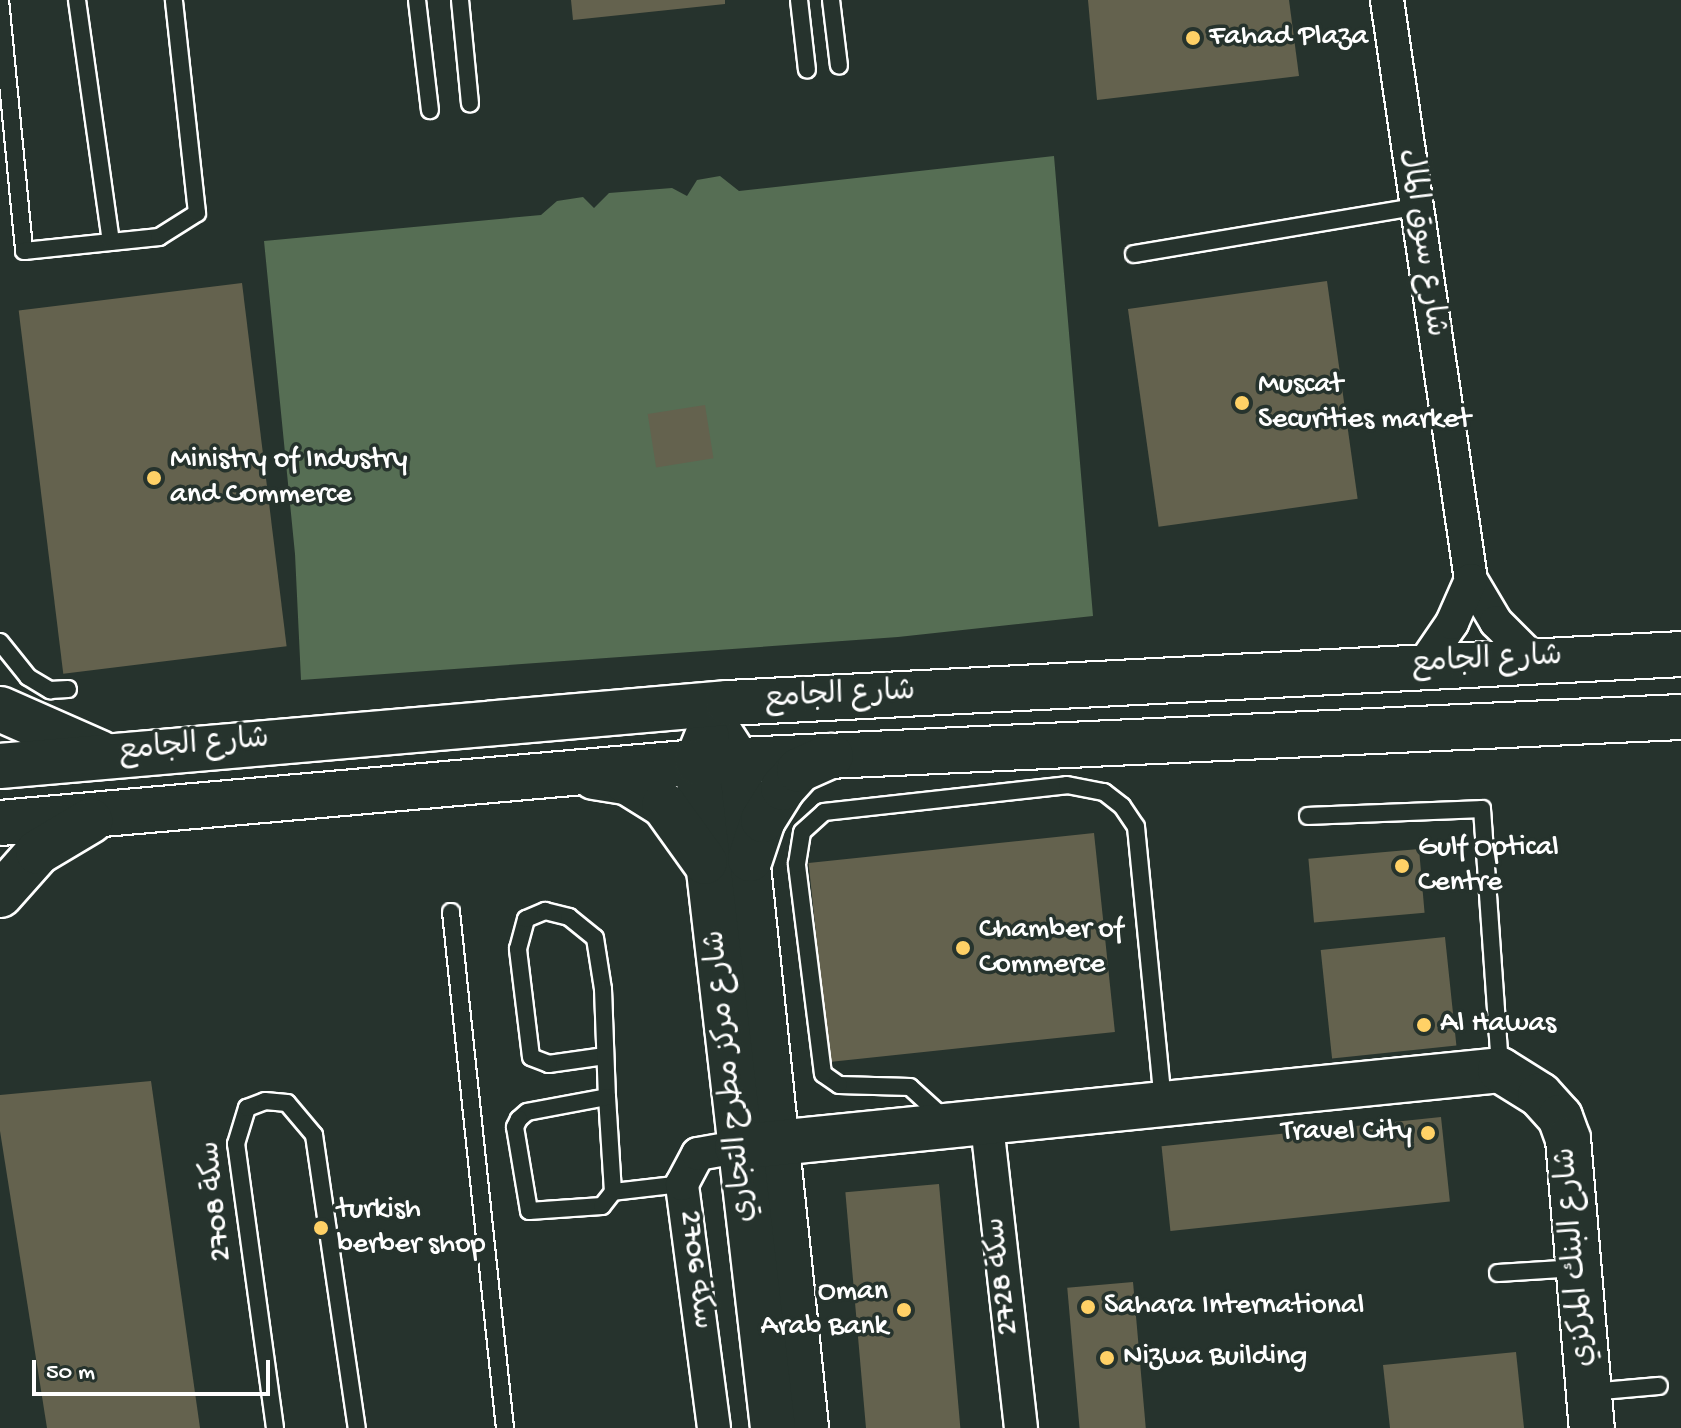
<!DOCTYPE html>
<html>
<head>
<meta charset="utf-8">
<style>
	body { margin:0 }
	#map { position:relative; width:1681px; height:1428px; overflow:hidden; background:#26332d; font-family:"Gochi Hand","Playpen Sans Arabic",sans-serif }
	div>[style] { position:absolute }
	.green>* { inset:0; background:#566e54 }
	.building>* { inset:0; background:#64624e; transform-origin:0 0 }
	.roads { filter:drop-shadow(2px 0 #fff) drop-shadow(-2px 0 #fff) drop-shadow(0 2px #fff) drop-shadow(0 -2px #fff) }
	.lane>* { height:16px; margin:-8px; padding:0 8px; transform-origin:8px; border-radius:8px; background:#26332d }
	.street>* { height:32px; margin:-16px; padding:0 16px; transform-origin:16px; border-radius:16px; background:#26332d }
	.secondary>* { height:44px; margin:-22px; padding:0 22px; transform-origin:22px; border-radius:22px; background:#26332d }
	.dots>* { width:22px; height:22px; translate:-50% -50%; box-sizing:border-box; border:4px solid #26332d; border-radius:50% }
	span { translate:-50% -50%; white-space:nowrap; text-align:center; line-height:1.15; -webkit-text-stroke:7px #26332d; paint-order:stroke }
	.poi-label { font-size:30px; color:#fff }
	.left { translate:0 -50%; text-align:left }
	.right { translate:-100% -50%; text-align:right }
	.street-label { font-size:30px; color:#fff }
	.scale { position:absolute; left:32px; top:1360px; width:238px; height:36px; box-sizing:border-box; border:4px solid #fff; border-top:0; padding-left:10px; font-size:24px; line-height:28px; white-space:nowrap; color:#fff; -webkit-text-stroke:6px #26332d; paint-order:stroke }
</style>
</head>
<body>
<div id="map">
	<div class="green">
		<i style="clip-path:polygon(1054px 156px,1093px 616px,898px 637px,301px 680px,295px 554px,264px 241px,541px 215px,557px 201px,583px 197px,594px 208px,609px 193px,672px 188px,687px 196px,697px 180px,720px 176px,739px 191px)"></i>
	</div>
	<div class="building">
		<i style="clip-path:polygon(571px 0,725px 0,725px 4px,573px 20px)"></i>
		<i style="clip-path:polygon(1088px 0,1289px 0,1299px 76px,1097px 100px)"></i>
		<i style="left:1327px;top:281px;width:220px;height:201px;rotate:82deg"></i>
		<i style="left:242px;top:283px;width:366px;height:225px;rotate:83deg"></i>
		<i style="left:705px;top:405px;width:54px;height:58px;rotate:81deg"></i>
		<i style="left:1094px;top:833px;width:200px;height:287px;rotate:84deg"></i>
		<i style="left:1419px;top:849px;width:64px;height:111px;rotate:85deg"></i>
		<i style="left:1445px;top:937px;width:109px;height:125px;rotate:84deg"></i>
		<i style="clip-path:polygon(151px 1081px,200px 1428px,47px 1428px,0 1131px,0 1095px)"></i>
		<i style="left:1441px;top:1117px;width:85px;height:281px;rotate:84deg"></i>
		<i style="left:939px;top:1184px;width:245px;height:94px;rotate:85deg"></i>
		<i style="left:1133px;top:1282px;width:147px;height:66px;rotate:85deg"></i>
		<i style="clip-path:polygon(1516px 1352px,1524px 1428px,1390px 1428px,1383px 1365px)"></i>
	</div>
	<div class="roads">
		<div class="lane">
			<i style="left:0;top:0;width:252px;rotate:84.5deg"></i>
			<i style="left:24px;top:251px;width:136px;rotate:-5.9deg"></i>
			<i style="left:159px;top:237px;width:45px;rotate:-32.3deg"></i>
			<i style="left:197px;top:213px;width:214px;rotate:-96.2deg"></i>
			<i style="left:77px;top:0;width:244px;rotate:82deg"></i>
			<i style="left:417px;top:0;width:111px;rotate:83.3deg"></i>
			<i style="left:460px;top:0;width:104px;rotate:84.5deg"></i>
			<i style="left:799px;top:0;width:70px;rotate:83.5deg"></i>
			<i style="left:831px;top:0;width:66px;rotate:83.1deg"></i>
			<i style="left:1134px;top:254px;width:286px;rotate:-9.5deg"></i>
			<i style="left:0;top:642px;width:45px;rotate:51.3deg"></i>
			<i style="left:28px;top:677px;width:26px;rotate:31deg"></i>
			<i style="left:50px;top:690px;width:18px;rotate:-3deg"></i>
			<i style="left:1308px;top:816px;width:174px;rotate:-2.3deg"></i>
			<i style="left:1482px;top:809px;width:261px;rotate:86deg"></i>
			<i style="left:451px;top:912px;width:519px;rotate:84.03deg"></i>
			<i style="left:605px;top:1056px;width:57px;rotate:171.9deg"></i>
			<i style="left:549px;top:1064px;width:19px;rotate:-159deg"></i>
			<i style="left:531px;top:1057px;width:109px;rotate:-96.9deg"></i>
			<i style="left:518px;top:949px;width:31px;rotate:-75deg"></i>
			<i style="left:526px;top:919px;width:21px;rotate:-23deg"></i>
			<i style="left:545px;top:911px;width:25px;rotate:14deg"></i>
			<i style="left:569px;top:917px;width:33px;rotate:39deg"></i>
			<i style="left:595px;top:938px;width:52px;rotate:81.1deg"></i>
			<i style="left:603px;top:989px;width:108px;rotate:87.9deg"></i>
			<i style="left:945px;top:1119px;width:47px;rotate:-137.6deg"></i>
			<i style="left:910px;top:1087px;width:71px;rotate:-178.4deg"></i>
			<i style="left:839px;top:1085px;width:19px;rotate:-145deg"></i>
			<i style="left:823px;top:1074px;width:212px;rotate:-97.1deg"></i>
			<i style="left:797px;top:864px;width:32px;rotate:-81deg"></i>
			<i style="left:802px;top:832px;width:30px;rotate:-42deg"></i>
			<i style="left:824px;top:812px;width:244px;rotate:-6.3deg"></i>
			<i style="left:1067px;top:785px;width:38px;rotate:11deg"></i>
			<i style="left:1104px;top:792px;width:23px;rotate:38deg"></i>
			<i style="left:1122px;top:806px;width:25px;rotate:56deg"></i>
			<i style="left:1136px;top:827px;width:275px;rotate:84.4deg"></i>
			<i style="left:613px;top:1192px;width:95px;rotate:-93.6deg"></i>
			<i style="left:607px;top:1097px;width:81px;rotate:169.4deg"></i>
			<i style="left:527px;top:1112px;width:11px;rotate:139deg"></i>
			<i style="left:519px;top:1119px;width:9px;rotate:117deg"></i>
			<i style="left:515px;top:1127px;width:85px;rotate:80.5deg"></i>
			<i style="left:529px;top:1211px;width:73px;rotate:-3.9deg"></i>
			<i style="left:602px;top:1206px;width:18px;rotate:-52deg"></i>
			<i style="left:613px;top:1192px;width:69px;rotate:-6.6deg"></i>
			<i style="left:1498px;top:1273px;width:79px;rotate:-3.6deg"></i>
			<i style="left:1590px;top:1392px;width:69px;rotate:-5deg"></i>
			<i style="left:275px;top:1428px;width:287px;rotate:-97.8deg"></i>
			<i style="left:236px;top:1144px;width:38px;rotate:-73deg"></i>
			<i style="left:247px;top:1108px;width:19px;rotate:-21deg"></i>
			<i style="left:265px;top:1101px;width:22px;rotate:5deg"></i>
			<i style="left:287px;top:1103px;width:42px;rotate:49.8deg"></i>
			<i style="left:314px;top:1135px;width:296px;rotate:81.7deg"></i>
		</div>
		<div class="street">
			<i style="left:1387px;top:0;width:586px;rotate:81.76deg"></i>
			<i style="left:1471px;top:580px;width:49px;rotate:59.2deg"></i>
			<i style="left:1496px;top:622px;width:52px;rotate:45deg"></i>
			<i style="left:1424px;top:664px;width:50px;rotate:-55.7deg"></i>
			<i style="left:1452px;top:623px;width:47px;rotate:-66.2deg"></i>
			<i style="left:987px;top:1125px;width:305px;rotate:83.6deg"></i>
			<i style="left:714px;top:1428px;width:246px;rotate:-97.5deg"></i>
			<i style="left:682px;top:1184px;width:34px;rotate:-62deg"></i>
			<i style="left:698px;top:1154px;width:40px;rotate:-10deg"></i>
		</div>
		<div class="secondary">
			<i style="left:0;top:709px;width:109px;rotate:23.7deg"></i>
			<i style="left:721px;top:735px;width:30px;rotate:57deg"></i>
			<i style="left:737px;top:760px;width:672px;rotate:84.1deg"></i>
			<i style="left:707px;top:737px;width:27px;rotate:112deg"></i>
			<i style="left:697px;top:762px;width:30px;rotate:84deg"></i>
			<i style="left:700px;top:792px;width:640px;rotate:83.45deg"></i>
			<i style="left:0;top:766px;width:731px;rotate:-4.95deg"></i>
			<i style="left:728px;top:703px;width:954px;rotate:-2.94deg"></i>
			<i style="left:594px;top:777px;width:33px;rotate:9deg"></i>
			<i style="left:627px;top:782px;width:44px;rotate:31.9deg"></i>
			<i style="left:664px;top:805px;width:70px;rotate:54.3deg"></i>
			<i style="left:0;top:823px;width:700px;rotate:-5deg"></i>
			<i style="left:697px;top:762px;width:985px;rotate:-2.62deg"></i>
			<i style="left:750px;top:859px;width:41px;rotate:-71.6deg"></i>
			<i style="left:763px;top:820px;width:38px;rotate:-58deg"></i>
			<i style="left:783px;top:788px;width:24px;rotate:-48deg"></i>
			<i style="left:799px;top:770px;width:35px;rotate:-24deg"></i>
			<i style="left:0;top:895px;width:57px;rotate:-48.5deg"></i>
			<i style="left:38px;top:852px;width:61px;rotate:-30.8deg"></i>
			<i style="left:737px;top:1147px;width:767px;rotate:-5.76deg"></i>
			<i style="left:1500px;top:1070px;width:47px;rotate:32deg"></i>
			<i style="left:1540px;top:1095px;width:30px;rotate:48deg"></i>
			<i style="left:1560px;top:1117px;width:23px;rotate:70deg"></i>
			<i style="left:1568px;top:1139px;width:290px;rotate:85.3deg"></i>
		</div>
	</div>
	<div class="dots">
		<i style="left:1193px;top:38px;background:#ffd166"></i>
		<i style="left:1242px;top:403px;background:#ffd166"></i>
		<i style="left:154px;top:478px;background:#ffd166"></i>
		<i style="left:1402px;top:866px;background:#ffd166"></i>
		<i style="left:963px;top:948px;background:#ffd166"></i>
		<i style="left:1424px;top:1025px;background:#ffd166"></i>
		<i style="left:1428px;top:1133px;background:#ffd166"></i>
		<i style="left:321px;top:1228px;background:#ffd166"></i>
		<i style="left:1088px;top:1307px;background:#ffd166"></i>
		<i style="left:904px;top:1310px;background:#ffd166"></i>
		<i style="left:1107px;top:1358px;background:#ffd166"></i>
	</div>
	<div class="poi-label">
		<span class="left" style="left:1209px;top:38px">Fahad Plaza</span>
		<span class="left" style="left:1258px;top:403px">Muscat<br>Securities market</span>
		<span class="left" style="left:170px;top:478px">Ministry of Industry<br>and Commerce</span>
		<span class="left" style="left:1418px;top:866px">Gulf Optical<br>Centre</span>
		<span class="left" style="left:979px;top:948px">Chamber of<br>Commerce</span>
		<span class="left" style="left:1440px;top:1025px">Al Hawas</span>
		<span class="right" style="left:1412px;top:1133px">Travel City</span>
		<span class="left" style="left:337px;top:1228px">turkish<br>berber shop</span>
		<span class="right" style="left:888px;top:1310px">Oman<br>Arab Bank</span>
		<span class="left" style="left:1104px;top:1307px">Sahara International</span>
		<span class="left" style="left:1123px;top:1358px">Nizwa Building</span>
	</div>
	<div class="street-label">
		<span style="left:1421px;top:243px;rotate:82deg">شارع سوق المال</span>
		<span style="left:1487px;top:662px;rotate:-3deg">شارع الجامع</span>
		<span style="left:840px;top:697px;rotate:-3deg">شارع الجامع</span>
		<span style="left:194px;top:747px;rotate:-5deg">شارع الجامع</span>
		<span style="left:732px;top:1076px;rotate:-96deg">شارع مركز مطرح التجاري</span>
		<span style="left:218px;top:1201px;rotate:-96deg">سكة 2708</span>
		<span style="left:1577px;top:1257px;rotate:-95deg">شارع البنك المركزي</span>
		<span style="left:694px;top:1270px;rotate:83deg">سكة 2706</span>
		<span style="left:1004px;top:1276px;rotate:-97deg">سكة 2728</span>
	</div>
	<div class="scale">50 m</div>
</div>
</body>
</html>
